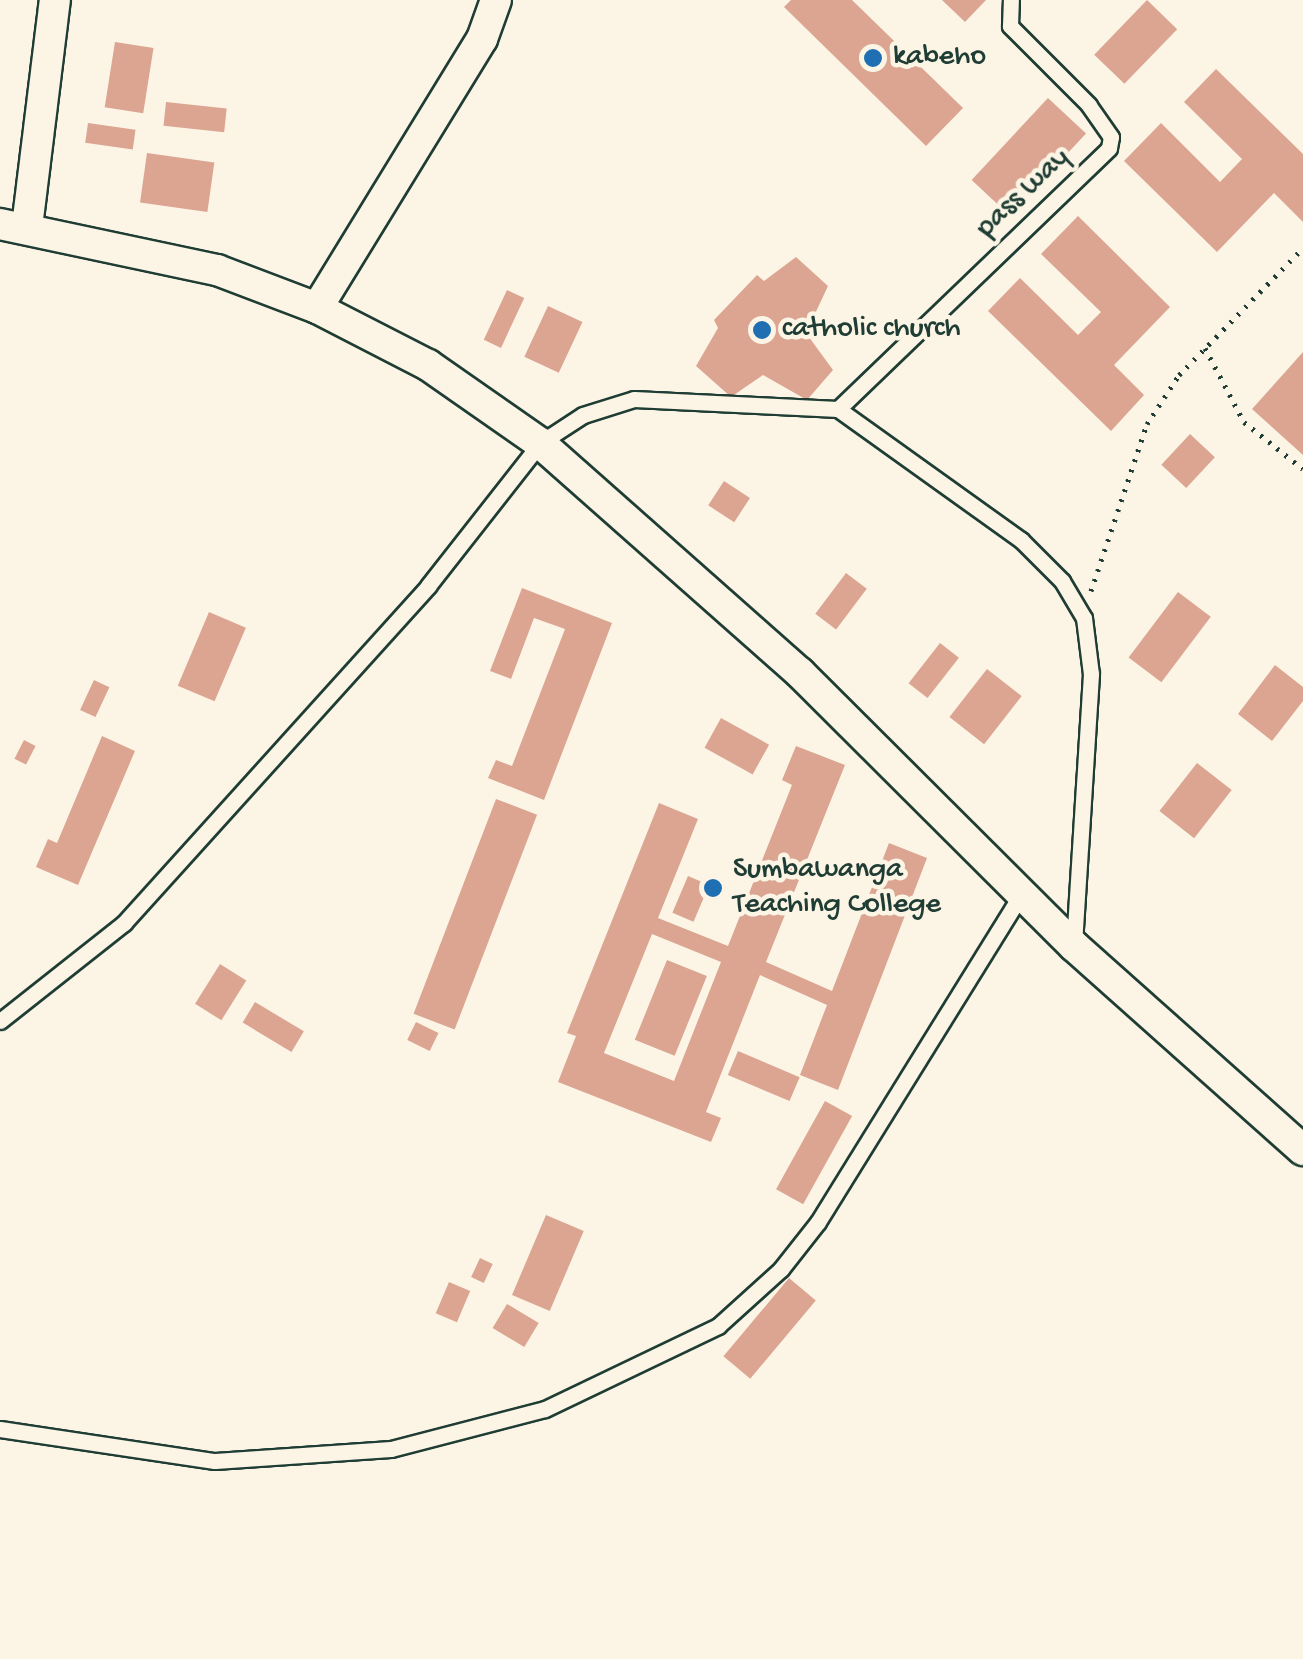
<!DOCTYPE html>
<html>
<head>
<meta charset="utf-8">
<style>
	body { margin:0 }
	#map { position:relative; width:1303px; height:1659px; overflow:hidden; background:#fcf5e5; font-family:"Gochi Hand",sans-serif }
	div>[style] { position:absolute }
	.building>* { inset:0; background:#dba592; transform-origin:0 0 }
	.path>* { height:5px; margin-top:-2.5px; transform-origin:0; background:repeating-linear-gradient(90deg,#1f3d34 0 2.5px,transparent 0 10.5px) }
	.roads { filter:drop-shadow(2px 0 #1f3d34) drop-shadow(-2px 0 #1f3d34) drop-shadow(0 2px #1f3d34) drop-shadow(0 -2px #1f3d34) }
	.service>* { height:15px; margin:-7.5px; padding:0 7.5px; transform-origin:7.5px; border-radius:7.5px; background:#fcf5e5 }
	.minor>* { height:30px; margin:-15px; padding:0 15px; transform-origin:15px; border-radius:15px; background:#fcf5e5 }
	.dots>* { width:28px; height:28px; translate:-50% -50%; box-sizing:border-box; border:5px solid #fcf5e5; border-radius:50% }
	span { translate:-50% -50%; white-space:nowrap; text-align:center; line-height:1.15; -webkit-text-stroke:9px #fcf5e5; paint-order:stroke }
	.poi-label { font-size:30px; color:#1f3d34 }
	.left { translate:0 -50%; text-align:left }
	.street-label { font-size:30px; color:#1f3d34 }
</style>
</head>
<body>
<div id="map">
	<div class="building">
		<i style="clip-path:polygon(791px 0,852px 0,963px 108px,926px 146px,784px 7px)"></i>
		<i style="clip-path:polygon(942px 0,986px 0,965px 22px)"></i>
		<i style="left:1147px;top:0;width:42px;height:76px;rotate:44deg"></i>
		<i style="left:115px;top:42px;width:39px;height:66px;rotate:9deg"></i>
		<i style="clip-path:polygon(1216px 69px,1303px 154px,1303px 222px,1274px 193px,1217px 252px,1124px 161px,1161px 123px,1220px 182px,1242px 159px,1184px 102px)"></i>
		<i style="left:1048px;top:98px;width:52px;height:112px;rotate:43deg"></i>
		<i style="left:166px;top:102px;width:61px;height:24px;rotate:6deg"></i>
		<i style="left:88px;top:123px;width:48px;height:20px;rotate:8deg"></i>
		<i style="left:147px;top:153px;width:68px;height:50px;rotate:8deg"></i>
		<i style="clip-path:polygon(1078px 216px,1170px 307px,1114px 365px,1144px 395px,1111px 431px,988px 311px,1020px 278px,1078px 335px,1101px 312px,1041px 254px)"></i>
		<i style="clip-path:polygon(796px 257px,828px 286px,806px 333px,833px 370px,807px 400px,763px 375px,731px 397px,696px 366px,718px 328px,714px 320px,757px 275px,764px 281px)"></i>
		<i style="left:507px;top:290px;width:19px;height:55px;rotate:25deg"></i>
		<i style="left:548px;top:306px;width:38px;height:56px;rotate:25deg"></i>
		<i style="clip-path:polygon(1303px 352px,1303px 455px,1252px 409px)"></i>
		<i style="left:1190px;top:434px;width:34px;height:42px;rotate:43deg"></i>
		<i style="left:724px;top:481px;width:31px;height:29px;rotate:33deg"></i>
		<i style="left:846px;top:573px;width:26px;height:51px;rotate:37deg"></i>
		<i style="clip-path:polygon(522px 588px,612px 623px,544px 800px,488px 778px,496px 760px,512px 766px,565px 629px,534px 618px,511px 679px,490px 671px)"></i>
		<i style="left:1178px;top:592px;width:41px;height:82px;rotate:37deg"></i>
		<i style="left:209px;top:612px;width:40px;height:80px;rotate:23deg"></i>
		<i style="left:940px;top:643px;width:24px;height:51px;rotate:38deg"></i>
		<i style="clip-path:polygon(1275px 665px,1303px 687px,1303px 701px,1272px 741px,1238px 714px)"></i>
		<i style="left:987px;top:669px;width:44px;height:61px;rotate:38deg"></i>
		<i style="left:94px;top:680px;width:17px;height:33px;rotate:25deg"></i>
		<i style="left:721px;top:718px;width:55px;height:34px;rotate:29deg"></i>
		<i style="clip-path:polygon(102px 736px,135px 751px,78px 885px,36px 867px,48px 839px,57px 843px)"></i>
		<i style="left:24px;top:740px;width:13px;height:21px;rotate:27deg"></i>
		<i style="clip-path:polygon(evenodd,796px 746px,845px 765px,766px 962px,832px 991px,889px 843px,927px 858px,838px 1090px,800px 1075px,827px 1005px,760px 975px,706px 1112px,721px 1118px,711px 1142px,558px 1082px,576px 1036px,567px 1033px,659px 803px,698px 819px,658px 918px,728px 946px,792px 785px,782px 780px,796px 746px,652px 934px,721px 962px,674px 1081px,604px 1053px,652px 934px)"></i>
		<i style="left:1197px;top:763px;width:44px;height:61px;rotate:38deg"></i>
		<i style="left:496px;top:799px;width:44px;height:230px;rotate:21deg"></i>
		<i style="left:688px;top:876px;width:23px;height:40px;rotate:23deg"></i>
		<i style="left:667px;top:960px;width:43px;height:86px;rotate:22deg"></i>
		<i style="left:220px;top:964px;width:31px;height:47px;rotate:32deg"></i>
		<i style="left:255px;top:1002px;width:57px;height:24px;rotate:31deg"></i>
		<i style="left:416px;top:1022px;width:25px;height:20px;rotate:26deg"></i>
		<i style="left:738px;top:1051px;width:67px;height:26px;rotate:23deg"></i>
		<i style="left:825px;top:1101px;width:31px;height:101px;rotate:29deg"></i>
		<i style="left:546px;top:1215px;width:41px;height:87px;rotate:23deg"></i>
		<i style="left:480px;top:1258px;width:14px;height:21px;rotate:25deg"></i>
		<i style="left:789px;top:1278px;width:35px;height:102px;rotate:40deg"></i>
		<i style="left:449px;top:1282px;width:23px;height:34px;rotate:23deg"></i>
		<i style="left:507px;top:1304px;width:37px;height:28px;rotate:31deg"></i>
	</div>
	<div class="path">
		<i style="left:1205px;top:348px;width:84px;rotate:62.2deg"></i>
		<i style="left:1244px;top:422px;width:75px;rotate:38.5deg"></i>
		<i style="left:1091px;top:591px;width:176px;rotate:-71.5deg"></i>
		<i style="left:1147px;top:424px;width:59px;rotate:-56.9deg"></i>
		<i style="left:1179px;top:375px;width:177px;rotate:-45.7deg"></i>
	</div>
	<div class="roads">
		<div class="service">
			<i style="left:838px;top:409px;width:376px;rotate:-43.9deg"></i>
			<i style="left:1109px;top:148px;width:11px;rotate:-80deg"></i>
			<i style="left:1111px;top:137px;width:39px;rotate:-125deg"></i>
			<i style="left:1089px;top:105px;width:112px;rotate:-135deg"></i>
			<i style="left:1010px;top:26px;width:26px;rotate:-88deg"></i>
			<i style="left:0;top:1021px;width:158px;rotate:-38.3deg"></i>
			<i style="left:124px;top:923px;width:454px;rotate:-47.9deg"></i>
			<i style="left:428px;top:586px;width:182px;rotate:-51.9deg"></i>
			<i style="left:540px;top:443px;width:51px;rotate:-33.1deg"></i>
			<i style="left:583px;top:415px;width:53px;rotate:-17.4deg"></i>
			<i style="left:634px;top:399px;width:204px;rotate:2.8deg"></i>
			<i style="left:838px;top:409px;width:225px;rotate:35.6deg"></i>
			<i style="left:1021px;top:540px;width:58px;rotate:45deg"></i>
			<i style="left:1062px;top:581px;width:43px;rotate:59.3deg"></i>
			<i style="left:1084px;top:618px;width:56px;rotate:82.9deg"></i>
			<i style="left:1091px;top:674px;width:273px;rotate:93.6deg"></i>
			<i style="left:0;top:1429px;width:217px;rotate:8.5deg"></i>
			<i style="left:215px;top:1461px;width:176px;rotate:-3.9deg"></i>
			<i style="left:391px;top:1449px;width:159px;rotate:-14.6deg"></i>
			<i style="left:545px;top:1409px;width:192px;rotate:-25.6deg"></i>
			<i style="left:718px;top:1326px;width:85px;rotate:-42.1deg"></i>
			<i style="left:781px;top:1269px;width:60px;rotate:-51.8deg"></i>
			<i style="left:818px;top:1222px;width:387px;rotate:-58.2deg"></i>
		</div>
		<div class="minor">
			<i style="left:0;top:224px;width:222px;rotate:12deg"></i>
			<i style="left:217px;top:270px;width:107px;rotate:20.8deg"></i>
			<i style="left:317px;top:308px;width:125px;rotate:27.2deg"></i>
			<i style="left:428px;top:365px;width:136px;rotate:34.9deg"></i>
			<i style="left:540px;top:443px;width:347px;rotate:41.5deg"></i>
			<i style="left:800px;top:673px;width:387px;rotate:44.9deg"></i>
			<i style="left:1074px;top:946px;width:307px;rotate:41.7deg"></i>
			<i style="left:27px;top:227px;width:229px;rotate:-83deg"></i>
			<i style="left:317px;top:308px;width:316px;rotate:-58.5deg"></i>
			<i style="left:482px;top:39px;width:41px;rotate:-70.3deg"></i>
		</div>
	</div>
	<div class="dots">
		<i style="left:873px;top:58px;background:#1f6fb2"></i>
		<i style="left:762px;top:330px;background:#1f6fb2"></i>
		<i style="left:713px;top:888px;background:#1f6fb2"></i>
	</div>
	<div class="poi-label">
		<span class="left" style="left:893px;top:58px">kabeho</span>
		<span class="left" style="left:782px;top:330px">catholic church</span>
		<span class="left" style="left:733px;top:888px">Sumbawanga<br>Teaching College</span>
	</div>
	<div class="street-label">
		<span style="left:1024px;top:194px;rotate:-43deg">pass way</span>
	</div>
</div>
</body>
</html>
